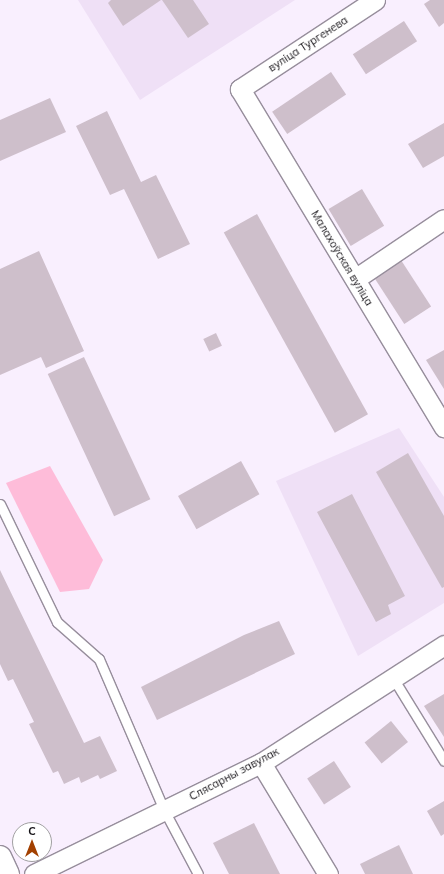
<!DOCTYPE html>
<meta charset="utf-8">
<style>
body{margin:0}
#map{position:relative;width:444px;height:874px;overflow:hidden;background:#f9effe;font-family:Mulish,sans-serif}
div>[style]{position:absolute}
.built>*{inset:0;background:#efe0f6}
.green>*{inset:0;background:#febcd9}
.building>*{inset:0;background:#cebfcb;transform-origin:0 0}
.roads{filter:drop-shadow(1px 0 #978e9c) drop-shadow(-1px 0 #978e9c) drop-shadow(0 1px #978e9c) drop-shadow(0 -1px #978e9c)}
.lane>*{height:9px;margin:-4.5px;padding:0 4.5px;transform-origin:4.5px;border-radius:4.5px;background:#fff}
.street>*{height:19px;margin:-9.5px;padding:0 9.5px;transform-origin:9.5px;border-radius:9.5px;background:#fff}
.secondary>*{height:22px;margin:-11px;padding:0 11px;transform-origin:11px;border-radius:11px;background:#fff}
span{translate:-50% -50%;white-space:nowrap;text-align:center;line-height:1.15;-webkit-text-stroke:4px #fff;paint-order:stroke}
.street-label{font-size:11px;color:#120f14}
.north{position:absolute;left:12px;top:822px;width:40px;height:40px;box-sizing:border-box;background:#fff;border:1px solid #a09fa1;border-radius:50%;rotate:0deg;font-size:11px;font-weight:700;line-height:16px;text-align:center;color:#120f14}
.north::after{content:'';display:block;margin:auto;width:14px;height:18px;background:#a24000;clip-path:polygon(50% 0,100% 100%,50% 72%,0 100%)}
</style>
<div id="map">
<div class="built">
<i style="clip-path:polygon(78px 0,295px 0,140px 100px)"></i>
<i style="clip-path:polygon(399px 428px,444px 497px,444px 603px,358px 656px,276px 481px)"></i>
</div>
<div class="green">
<i style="clip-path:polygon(50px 466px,103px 560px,89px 589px,60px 592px,6px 483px)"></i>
</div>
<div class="building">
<i style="clip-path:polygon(111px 0,161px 0,123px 26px,108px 3px)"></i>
<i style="clip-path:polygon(162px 0,193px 0,209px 24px,188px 38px)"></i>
<i style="clip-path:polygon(430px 0,444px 0,444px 23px,439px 27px,424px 4px)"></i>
<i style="left:404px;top:21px;width:24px;height:61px;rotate:57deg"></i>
<i style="left:331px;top:72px;width:27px;height:71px;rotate:56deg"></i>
<i style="clip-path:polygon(50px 98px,66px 132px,0 161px,0 120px)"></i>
<i style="clip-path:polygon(107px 111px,141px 182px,156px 175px,190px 244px,158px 259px,124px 189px,110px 195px,76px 126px)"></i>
<i style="clip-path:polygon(444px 123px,444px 156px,423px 168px,408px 144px)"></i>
<i style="left:362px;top:189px;width:43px;height:39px;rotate:59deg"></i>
<i style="left:257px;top:214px;width:229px;height:38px;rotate:61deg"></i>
<i style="clip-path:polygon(39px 251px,84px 351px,46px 368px,41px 357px,0 375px,0 269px)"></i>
<i style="left:399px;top:257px;width:59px;height:32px;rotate:57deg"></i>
<i style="left:216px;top:333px;width:14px;height:14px;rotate:65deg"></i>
<i style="clip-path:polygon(444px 350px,444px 389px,426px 360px)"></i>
<i style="left:84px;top:357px;width:157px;height:40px;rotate:65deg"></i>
<i style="clip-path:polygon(408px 453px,444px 516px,444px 587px,442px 588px,376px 472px)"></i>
<i style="left:241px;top:461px;width:38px;height:72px;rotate:61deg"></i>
<i style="clip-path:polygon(352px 494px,405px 596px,388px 605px,391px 614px,376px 622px,317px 512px)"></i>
<i style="clip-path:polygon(0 570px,84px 743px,100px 736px,117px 771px,100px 779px,98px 775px,81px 783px,79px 777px,64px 784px,58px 771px,53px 773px,29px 724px,34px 722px,13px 679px,8px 681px,0 664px)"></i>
<i style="clip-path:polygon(279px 621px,295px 654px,157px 720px,141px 687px,244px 635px)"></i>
<i style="clip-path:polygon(444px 694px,444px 737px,424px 706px)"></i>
<i style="left:391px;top:721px;width:27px;height:34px;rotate:51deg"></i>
<i style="left:334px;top:761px;width:31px;height:32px;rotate:57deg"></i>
<i style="clip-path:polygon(444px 801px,444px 834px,441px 836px,427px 811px)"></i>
<i style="clip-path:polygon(254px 823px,280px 874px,229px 874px,213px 843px)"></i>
<i style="clip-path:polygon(399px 845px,413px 874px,365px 874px,360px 864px)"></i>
</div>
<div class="roads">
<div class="lane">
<i style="left:0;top:504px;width:131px;rotate:64.2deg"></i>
<i style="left:57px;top:622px;width:56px;rotate:41.4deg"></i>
<i style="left:99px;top:659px;width:164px;rotate:66.7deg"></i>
<i style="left:164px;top:810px;width:72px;rotate:62deg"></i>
<i style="left:393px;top:678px;width:97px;rotate:58.4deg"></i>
</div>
<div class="street">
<i style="left:375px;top:0;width:162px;rotate:146.6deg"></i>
<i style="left:240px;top:89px;width:395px;rotate:58.9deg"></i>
<i style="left:355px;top:279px;width:107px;rotate:-34deg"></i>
<i style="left:261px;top:763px;width:130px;rotate:58.9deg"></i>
<i style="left:34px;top:874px;width:253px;rotate:-26.1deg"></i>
<i style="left:261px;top:763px;width:218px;rotate:-32.8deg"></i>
</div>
<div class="secondary">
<i style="left:0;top:857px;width:19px;rotate:65deg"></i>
</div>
</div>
<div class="street-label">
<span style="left:308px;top:44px;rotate:-33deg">вуліца Тургенева</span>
<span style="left:342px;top:258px;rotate:59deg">Малахоўская вуліца</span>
<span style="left:234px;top:774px;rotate:-28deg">Слясарны завулак</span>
</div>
<div class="north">С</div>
</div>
